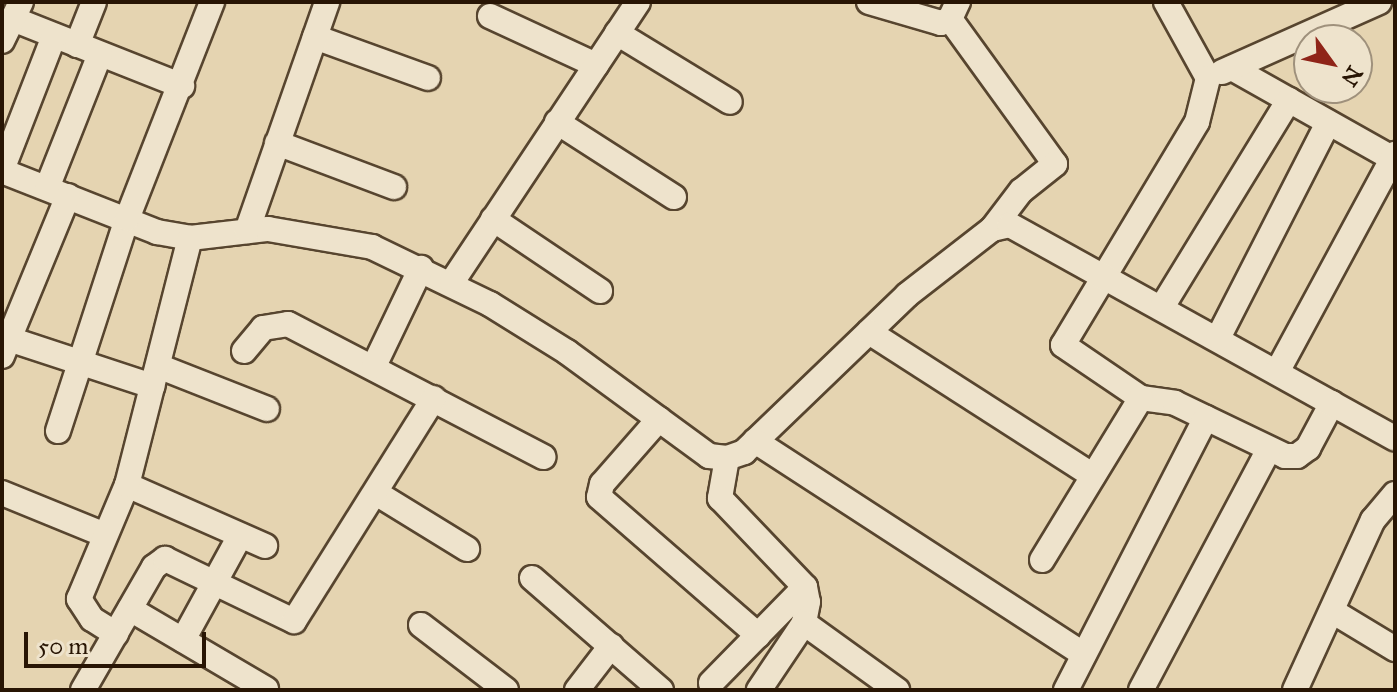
<!DOCTYPE html>
<style>
body{margin:0}
#map{position:relative;width:1397px;height:692px;overflow:hidden;background:#e5d4b1;font-family:"IM FELL Great Primer",serif}
div>[style]{position:absolute}
.roads{filter:drop-shadow(2px 0 #57452f) drop-shadow(-2px 0 #57452f) drop-shadow(0 2px #57452f) drop-shadow(0 -2px #57452f)}
.minor>*{height:24px;margin:-12px;padding:0 12px;transform-origin:12px;border-radius:12px;background:#eee3cc}
span{translate:-50% -50%;white-space:nowrap;text-align:center;line-height:1.15;-webkit-text-stroke:8px #eee3cc;paint-order:stroke}
.frame{position:absolute;inset:0;border:4px solid #281504;pointer-events:none}
.north{position:absolute;left:1293px;top:24px;width:80px;height:80px;box-sizing:border-box;background:#eee3cc;border:2px solid #9f917c;border-radius:50%;rotate:123deg;font-size:22px;font-weight:700;line-height:32px;text-align:center;color:#281504}
.north::after{content:'';display:block;margin:auto;width:28px;height:36px;background:#8f2418;clip-path:polygon(50% 0,100% 100%,50% 72%,0 100%)}
.scale{position:absolute;left:24px;top:632px;width:182px;height:36px;box-sizing:border-box;border:4px solid #281504;border-top:0;padding-left:10px;font-size:24px;line-height:28px;white-space:nowrap;color:#281504;-webkit-text-stroke:6px #eee3cc;paint-order:stroke}
</style>
<div id="map">
<div class="roads">
<div class="minor">
<i style="left:869px;top:2px;width:75px;rotate:16.3deg"></i>
<i style="left:941px;top:23px;width:10px;rotate:-24deg"></i>
<i style="left:950px;top:19px;width:19px;rotate:-65deg"></i>
<i style="left:1166px;top:2px;width:87px;rotate:61.1deg"></i>
<i style="left:1208px;top:78px;width:45px;rotate:104deg"></i>
<i style="left:1197px;top:122px;width:260px;rotate:121deg"></i>
<i style="left:1063px;top:345px;width:94px;rotate:34.2deg"></i>
<i style="left:1141px;top:398px;width:34px;rotate:8deg"></i>
<i style="left:1175px;top:403px;width:122px;rotate:25.7deg"></i>
<i style="left:1285px;top:456px;width:12px"></i>
<i style="left:1297px;top:456px;width:14px;rotate:-36deg"></i>
<i style="left:1308px;top:448px;width:51px;rotate:-61.9deg"></i>
<i style="left:490px;top:16px;width:117px;rotate:24.8deg"></i>
<i style="left:13px;top:19px;width:182px;rotate:21.6deg"></i>
<i style="left:950px;top:19px;width:179px;rotate:54.1deg"></i>
<i style="left:1055px;top:164px;width:43px;rotate:141.5deg"></i>
<i style="left:1021px;top:191px;width:48px;rotate:127.3deg"></i>
<i style="left:617px;top:33px;width:132px;rotate:31.4deg"></i>
<i style="left:315px;top:37px;width:120px;rotate:19.9deg"></i>
<i style="left:2px;top:41px;width:43px;rotate:-64deg"></i>
<i style="left:77px;top:45px;width:46px;rotate:-68.4deg"></i>
<i style="left:1232px;top:68px;width:187px;rotate:29.4deg"></i>
<i style="left:1222px;top:72px;width:172px;rotate:-24deg"></i>
<i style="left:557px;top:122px;width:139px;rotate:32.7deg"></i>
<i style="left:277px;top:143px;width:125px;rotate:20.6deg"></i>
<i style="left:2px;top:170px;width:144px;rotate:-68.8deg"></i>
<i style="left:2px;top:171px;width:167px;rotate:21.5deg"></i>
<i style="left:157px;top:232px;width:34px;rotate:10deg"></i>
<i style="left:190px;top:238px;width:79px;rotate:-6.6deg"></i>
<i style="left:268px;top:229px;width:106px;rotate:9.8deg"></i>
<i style="left:372px;top:247px;width:131px;rotate:25.8deg"></i>
<i style="left:490px;top:304px;width:91px;rotate:31.9deg"></i>
<i style="left:567px;top:352px;width:176px;rotate:36.2deg"></i>
<i style="left:709px;top:456px;width:18px;rotate:6deg"></i>
<i style="left:727px;top:458px;width:18px;rotate:-19deg"></i>
<i style="left:744px;top:452px;width:226px;rotate:-43.9deg"></i>
<i style="left:907px;top:295px;width:108px;rotate:-37.8deg"></i>
<i style="left:992px;top:229px;width:18px;rotate:-13deg"></i>
<i style="left:1010px;top:225px;width:440px;rotate:29deg"></i>
<i style="left:47px;top:188px;width:144px;rotate:-68.4deg"></i>
<i style="left:493px;top:219px;width:129px;rotate:33.9deg"></i>
<i style="left:247px;top:231px;width:243px;rotate:-70.7deg"></i>
<i style="left:452px;top:282px;width:336px;rotate:-56.4deg"></i>
<i style="left:1162px;top:307px;width:243px;rotate:-58.5deg"></i>
<i style="left:869px;top:332px;width:266px;rotate:32.7deg"></i>
<i style="left:1218px;top:338px;width:242px;rotate:-62.9deg"></i>
<i style="left:9px;top:339px;width:151px;rotate:18.2deg"></i>
<i style="left:244px;top:351px;width:30px;rotate:-50deg"></i>
<i style="left:263px;top:328px;width:25px;rotate:-9deg"></i>
<i style="left:288px;top:324px;width:288px;rotate:27.5deg"></i>
<i style="left:2px;top:356px;width:173px;rotate:-67.6deg"></i>
<i style="left:158px;top:366px;width:117px;rotate:21.5deg"></i>
<i style="left:374px;top:366px;width:109px;rotate:-64.4deg"></i>
<i style="left:1277px;top:372px;width:248px;rotate:-61.6deg"></i>
<i style="left:659px;top:419px;width:86px;rotate:131.2deg"></i>
<i style="left:602px;top:484px;width:13px;rotate:103deg"></i>
<i style="left:599px;top:497px;width:211px;rotate:41deg"></i>
<i style="left:58px;top:431px;width:223px;rotate:-72deg"></i>
<i style="left:127px;top:219px;width:233px;rotate:-68.6deg"></i>
<i style="left:755px;top:441px;width:392px;rotate:33deg"></i>
<i style="left:727px;top:458px;width:41px;rotate:99.9deg"></i>
<i style="left:720px;top:498px;width:123px;rotate:46.3deg"></i>
<i style="left:805px;top:587px;width:15px;rotate:79deg"></i>
<i style="left:808px;top:602px;width:21px;rotate:101deg"></i>
<i style="left:804px;top:623px;width:81px;rotate:123.9deg"></i>
<i style="left:127px;top:485px;width:151px;rotate:23.8deg"></i>
<i style="left:2px;top:493px;width:111px;rotate:22.2deg"></i>
<i style="left:376px;top:493px;width:107px;rotate:31.6deg"></i>
<i style="left:1042px;top:560px;width:190px;rotate:-58.6deg"></i>
<i style="left:532px;top:578px;width:171px;rotate:41deg"></i>
<i style="left:130px;top:609px;width:158px;rotate:30.5deg"></i>
<i style="left:1332px;top:611px;width:74px;rotate:31.1deg"></i>
<i style="left:804px;top:623px;width:115px;rotate:35.8deg"></i>
<i style="left:421px;top:625px;width:107px;rotate:37.4deg"></i>
<i style="left:116px;top:634px;width:28px;rotate:-148deg"></i>
<i style="left:92px;top:619px;width:24px;rotate:-123deg"></i>
<i style="left:79px;top:599px;width:124px;rotate:-67.2deg"></i>
<i style="left:127px;top:485px;width:255px;rotate:-75.7deg"></i>
<i style="left:183px;top:640px;width:119px;rotate:-61.3deg"></i>
<i style="left:711px;top:683px;width:134px;rotate:-45.6deg"></i>
<i style="left:83px;top:690px;width:142px;rotate:-60deg"></i>
<i style="left:154px;top:567px;width:14px;rotate:-36deg"></i>
<i style="left:165px;top:559px;width:143px;rotate:25.7deg"></i>
<i style="left:294px;top:621px;width:263px;rotate:-57.9deg"></i>
<i style="left:577px;top:690px;width:56px;rotate:-52.3deg"></i>
<i style="left:1066px;top:690px;width:306px;rotate:-62.8deg"></i>
<i style="left:1141px;top:690px;width:271px;rotate:-62deg"></i>
<i style="left:1295px;top:690px;width:187px;rotate:-65.4deg"></i>
<i style="left:1373px;top:520px;width:34px;rotate:-50deg"></i>
</div>
</div>
<div class="frame"></div>
<div class="north">N</div>
<div class="scale">50 m</div>
</div>
